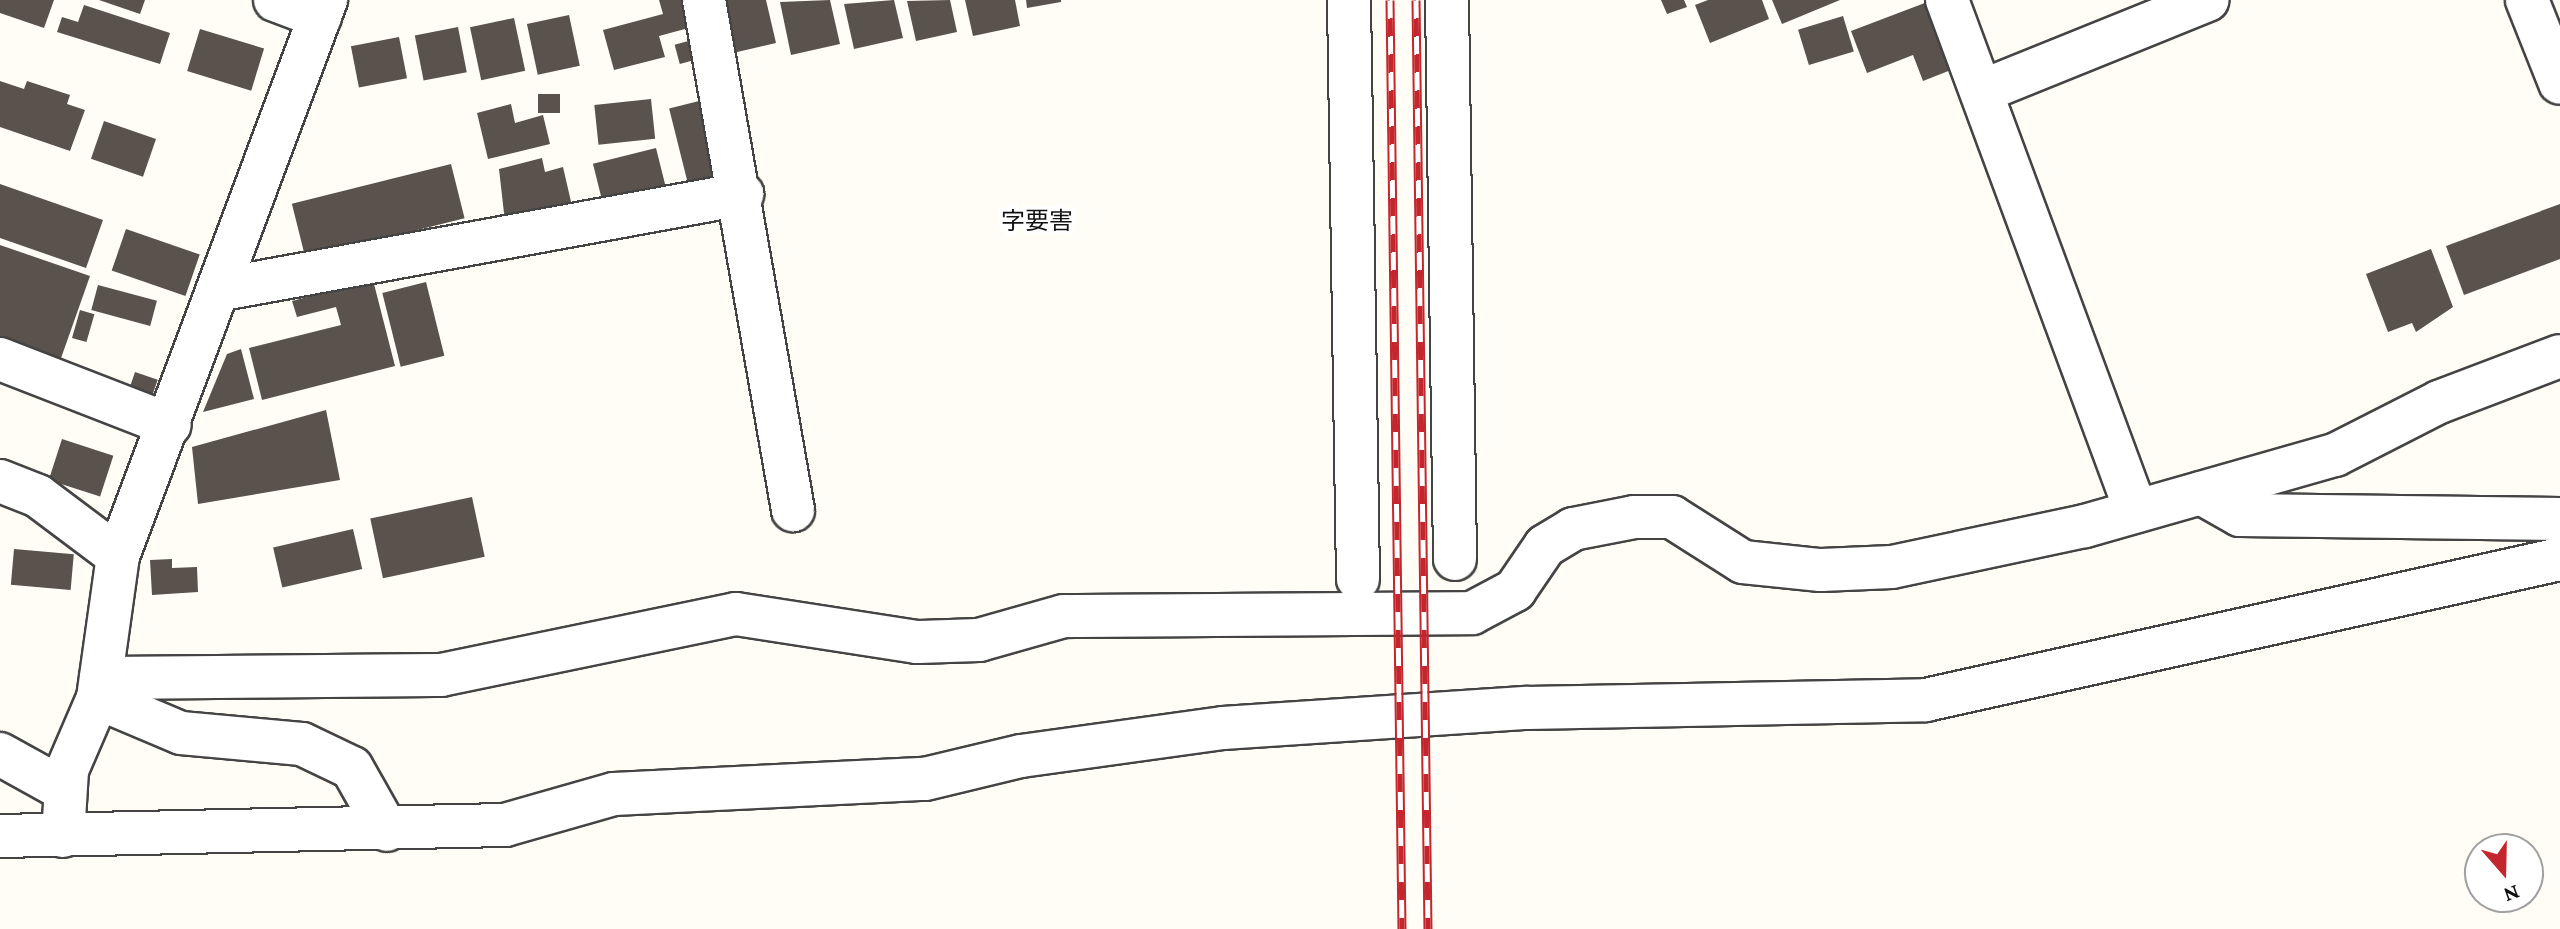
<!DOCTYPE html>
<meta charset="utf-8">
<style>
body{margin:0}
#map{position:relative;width:2560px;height:929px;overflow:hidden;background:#fffdf5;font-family:"Crimson Pro","Noto Sans JP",serif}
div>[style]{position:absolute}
.building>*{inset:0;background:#5a524d;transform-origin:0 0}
.roads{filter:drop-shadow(2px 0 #444) drop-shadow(-2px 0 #444) drop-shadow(0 2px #444) drop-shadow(0 -2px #444)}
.minor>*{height:42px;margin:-21px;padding:0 21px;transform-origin:21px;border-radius:21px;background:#fff}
.rail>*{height:9px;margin-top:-4.5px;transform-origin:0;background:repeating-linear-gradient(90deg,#fff 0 18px,#c4262e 0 36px);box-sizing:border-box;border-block:2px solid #c4262e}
span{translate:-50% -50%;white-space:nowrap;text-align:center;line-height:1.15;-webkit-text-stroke:8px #fff;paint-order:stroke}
.quarter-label{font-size:24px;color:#111}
.north{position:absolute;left:2464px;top:833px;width:80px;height:80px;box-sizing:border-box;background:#fff;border:2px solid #a0a0a0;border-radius:50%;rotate:160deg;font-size:22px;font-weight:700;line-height:32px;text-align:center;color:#111}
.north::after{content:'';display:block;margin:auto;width:28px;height:36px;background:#c4262e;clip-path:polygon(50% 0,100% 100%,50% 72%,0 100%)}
</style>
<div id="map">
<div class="building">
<i style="clip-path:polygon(0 0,54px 0,44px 28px,0 13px)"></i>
<i style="clip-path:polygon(99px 0,145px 0,140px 14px)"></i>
<i style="clip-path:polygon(659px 0,690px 0,696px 26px,659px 36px,665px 57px,614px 70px,603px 30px,663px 14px)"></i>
<i style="clip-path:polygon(722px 0,766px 0,776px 43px,733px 53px)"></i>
<i style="clip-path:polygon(830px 0,840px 44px,791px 55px,780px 2px)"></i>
<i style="clip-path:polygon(894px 0,903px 38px,854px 49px,844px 4px)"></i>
<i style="clip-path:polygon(950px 0,957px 32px,916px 41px,907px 1px)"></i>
<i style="clip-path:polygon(965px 0,1015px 0,1020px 26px,973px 36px)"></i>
<i style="clip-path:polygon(1026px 0,1061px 0,1061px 2px,1027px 8px)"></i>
<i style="clip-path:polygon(1661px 0,1684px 0,1687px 7px,1667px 14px)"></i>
<i style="clip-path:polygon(1708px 0,1762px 0,1769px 19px,1710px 43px,1695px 5px)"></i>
<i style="clip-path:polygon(1772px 0,1840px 0,1782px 24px)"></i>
<i style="clip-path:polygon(1930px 1px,1956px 68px,1923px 81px,1913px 55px,1867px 73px,1851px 31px)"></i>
<i style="clip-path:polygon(84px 5px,170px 33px,160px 64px,57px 32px,62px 17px,78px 22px)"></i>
<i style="left:569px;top:15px;width:52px;height:43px;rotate:78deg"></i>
<i style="left:1843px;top:16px;width:37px;height:47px;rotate:73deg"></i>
<i style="left:514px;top:18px;width:54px;height:45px;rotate:78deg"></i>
<i style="left:458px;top:27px;width:46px;height:44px;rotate:79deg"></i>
<i style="left:200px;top:29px;width:67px;height:44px;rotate:17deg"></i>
<i style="left:399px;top:37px;width:42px;height:49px;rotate:79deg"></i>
<i style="left:692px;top:40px;width:20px;height:18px;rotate:75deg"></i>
<i style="clip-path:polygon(0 81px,24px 89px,27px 81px,70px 95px,67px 104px,85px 110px,70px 151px,0 127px)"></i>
<i style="left:538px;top:94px;width:22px;height:19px"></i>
<i style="left:651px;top:99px;width:40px;height:57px;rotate:84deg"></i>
<i style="left:707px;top:99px;width:80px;height:39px;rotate:76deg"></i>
<i style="clip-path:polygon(511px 104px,515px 123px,543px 115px,550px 144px,488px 159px,477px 113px)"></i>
<i style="left:104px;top:121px;width:55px;height:40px;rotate:19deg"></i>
<i style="left:656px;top:148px;width:38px;height:65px;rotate:76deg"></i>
<i style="clip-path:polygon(542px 158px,545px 172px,563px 167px,572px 206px,505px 222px,499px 169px)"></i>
<i style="left:451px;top:164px;width:56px;height:164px;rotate:76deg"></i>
<i style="clip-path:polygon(0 184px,103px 220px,86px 268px,0 238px)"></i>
<i style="clip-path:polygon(2560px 204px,2560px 259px,2464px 295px,2446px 246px)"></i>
<i style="left:126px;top:229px;width:78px;height:44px;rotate:19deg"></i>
<i style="clip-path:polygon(0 245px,90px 276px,60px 361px,0 340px)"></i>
<i style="clip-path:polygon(2431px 249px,2453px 307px,2416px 332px,2412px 323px,2388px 332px,2366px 274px)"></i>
<i style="clip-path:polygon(373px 280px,395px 366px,262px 400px,249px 348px,341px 325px,336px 307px,297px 317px,292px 301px)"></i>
<i style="left:426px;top:282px;width:76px;height:45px;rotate:76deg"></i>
<i style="left:98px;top:285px;width:61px;height:26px;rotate:15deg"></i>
<i style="left:80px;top:310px;width:15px;height:29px;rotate:16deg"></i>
<i style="clip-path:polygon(241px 349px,254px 399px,203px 412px,227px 354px)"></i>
<i style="left:135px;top:372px;width:24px;height:16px;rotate:19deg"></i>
<i style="clip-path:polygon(326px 410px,340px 480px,198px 504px,192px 447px)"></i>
<i style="left:62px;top:439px;width:54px;height:43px;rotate:18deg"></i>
<i style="left:472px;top:497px;width:61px;height:104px;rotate:78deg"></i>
<i style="left:353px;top:529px;width:41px;height:82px;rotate:77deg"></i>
<i style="left:14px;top:549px;width:60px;height:36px;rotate:5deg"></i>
<i style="clip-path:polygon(172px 559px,172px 568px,197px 567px,198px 592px,152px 595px,150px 560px)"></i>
</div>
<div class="roads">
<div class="minor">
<i style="left:275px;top:0;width:48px;rotate:20.7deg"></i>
<i style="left:704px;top:0;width:518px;rotate:80.1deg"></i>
<i style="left:1349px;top:0;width:579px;rotate:89.11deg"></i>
<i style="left:1447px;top:0;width:559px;rotate:89.18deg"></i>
<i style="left:1947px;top:0;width:545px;rotate:69.7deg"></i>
<i style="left:2527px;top:0;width:89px;rotate:68.3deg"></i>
<i style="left:1985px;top:90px;width:240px;rotate:-22deg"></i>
<i style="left:223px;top:289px;width:528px;rotate:-10.37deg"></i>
<i style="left:0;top:359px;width:182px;rotate:21.2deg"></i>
<i style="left:0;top:481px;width:41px;rotate:21.5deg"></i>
<i style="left:38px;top:496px;width:100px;rotate:36.9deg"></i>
<i style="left:2201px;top:493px;width:45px;rotate:29.4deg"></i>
<i style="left:2240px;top:515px;width:320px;rotate:0.7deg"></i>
<i style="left:101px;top:678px;width:340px;rotate:-0.5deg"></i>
<i style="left:441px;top:675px;width:301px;rotate:-11.7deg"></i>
<i style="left:736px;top:614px;width:183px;rotate:8.8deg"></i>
<i style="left:917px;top:642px;width:62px;rotate:-1.8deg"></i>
<i style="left:979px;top:640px;width:88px;rotate:-15.8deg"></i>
<i style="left:1064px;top:616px;width:408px;rotate:-0.4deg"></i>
<i style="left:1472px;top:613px;width:49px;rotate:-28.1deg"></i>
<i style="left:1515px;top:590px;width:53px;rotate:-55.7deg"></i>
<i style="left:1545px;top:546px;width:33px;rotate:-31deg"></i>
<i style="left:1573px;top:529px;width:62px;rotate:-11.1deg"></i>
<i style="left:1634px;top:517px;width:38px"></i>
<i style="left:1672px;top:517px;width:84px;rotate:32.4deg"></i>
<i style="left:1743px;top:562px;width:78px;rotate:5.9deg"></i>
<i style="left:1821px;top:570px;width:71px;rotate:-2.4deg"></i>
<i style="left:1892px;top:567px;width:197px;rotate:-12deg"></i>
<i style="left:2085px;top:526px;width:260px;rotate:-15.9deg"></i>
<i style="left:2335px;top:455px;width:117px;rotate:-27deg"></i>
<i style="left:2439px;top:402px;width:129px;rotate:-20.8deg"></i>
<i style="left:98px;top:698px;width:90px;rotate:22.9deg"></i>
<i style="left:181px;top:733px;width:121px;rotate:5.2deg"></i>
<i style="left:302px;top:744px;width:55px;rotate:25.6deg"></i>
<i style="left:352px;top:768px;width:71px;rotate:60.6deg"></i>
<i style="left:0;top:754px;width:74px;rotate:29deg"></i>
<i style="left:0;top:836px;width:505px;rotate:-1.25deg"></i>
<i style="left:505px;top:825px;width:113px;rotate:-15.9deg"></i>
<i style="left:614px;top:794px;width:311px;rotate:-2.8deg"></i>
<i style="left:925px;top:779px;width:99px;rotate:-13.5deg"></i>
<i style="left:1021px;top:756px;width:204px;rotate:-7.9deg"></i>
<i style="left:1223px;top:728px;width:305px;rotate:-3.8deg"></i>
<i style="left:1527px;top:708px;width:399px;rotate:-1.1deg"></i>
<i style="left:1926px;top:700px;width:649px;rotate:-12.54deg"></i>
<i style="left:63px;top:836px;width:66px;rotate:-86.5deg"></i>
<i style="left:67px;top:770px;width:78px;rotate:-66.7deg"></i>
<i style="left:98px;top:698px;width:143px;rotate:-82deg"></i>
<i style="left:118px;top:556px;width:594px;rotate:-69.49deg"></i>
</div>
</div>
<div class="rail">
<i style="left:1390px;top:0;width:929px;rotate:89.26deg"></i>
<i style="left:1416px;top:0;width:929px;rotate:89.26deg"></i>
</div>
<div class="quarter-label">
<span style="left:1037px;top:221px">字要害</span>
</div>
<div class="north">N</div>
</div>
